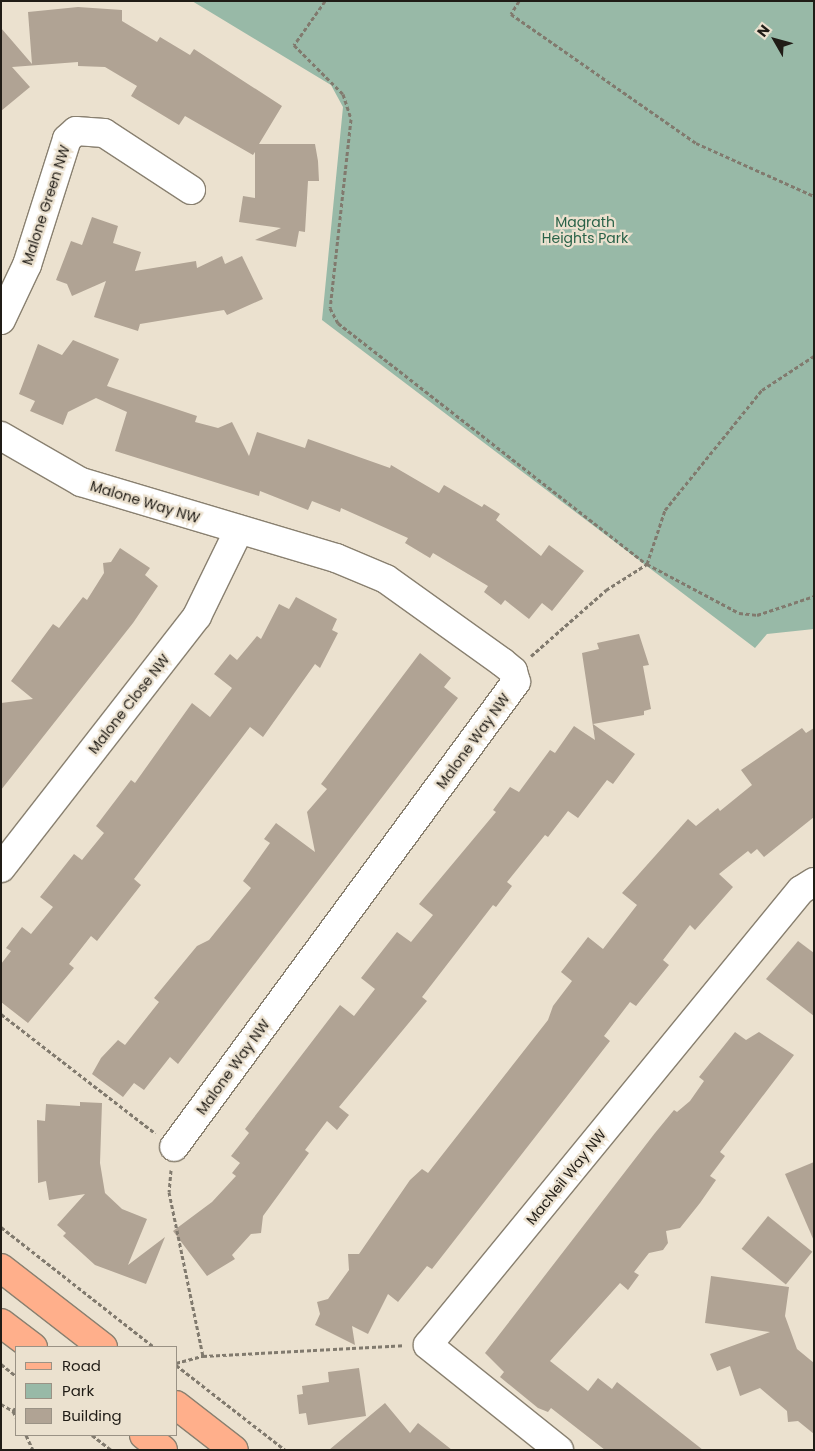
<!DOCTYPE html>
<style>
body{margin:0}
#map{position:relative;width:815px;height:1451px;overflow:hidden;background:#ebe1cf;font-family:Poppins,sans-serif}
div>[style]{position:absolute}
.green>*{inset:0;background:#98b9a7}
.building>*{inset:0;background:#b0a394;transform-origin:0 0}
.path>*{height:3px;margin-top:-1.5px;transform-origin:0;background:repeating-linear-gradient(90deg,#817a6e 0 4px,transparent 0 6.5px)}
.roads{filter:drop-shadow(1px 0 #898070) drop-shadow(-1px 0 #898070) drop-shadow(0 1px #898070) drop-shadow(0 -1px #898070)}
.minor>*{height:28px;margin:-14px;padding:0 14px;transform-origin:14px;border-radius:14px;background:#fff}
.major>*{height:28px;margin:-14px;padding:0 14px;transform-origin:14px;border-radius:14px;background:#ffaf8b}
span{translate:-50% -50%;white-space:nowrap;text-align:center;line-height:1.15;-webkit-text-stroke:4.5px #ebe1cf;paint-order:stroke}
.street-label{font-size:14px;color:#201c16}
.park-label{font-size:14px;color:#296248}
.frame{position:absolute;inset:0;border:2px solid #201c16;pointer-events:none}
.legend{position:absolute;left:15px;top:1346px;width:162px;height:90px;box-sizing:border-box;background:#ebe1cf;border:1px solid #9a9285;margin:0;padding:6px 9px;list-style:none;font-size:15px;color:#201c16}
.legend li{display:flex;align-items:center;gap:10px;height:25px}
.legend b{width:25px;border:1px solid #9a9285}
.north{position:absolute;left:750px;top:15px;width:50px;height:50px;-webkit-text-stroke:4px #ebe1cf;paint-order:stroke;rotate:308deg;font-size:14px;font-weight:700;line-height:20px;text-align:center;color:#201c16}
.north::after{content:'';display:block;margin:auto;width:18px;height:22px;background:#201c16;clip-path:polygon(50% 0,100% 100%,50% 72%,0 100%)}
</style>
<div id="map">
<div class="green">
<i style="clip-path:polygon(192px 1px,814px 1px,814px 629px,767px 634px,755px 648px,322px 320px,343px 107px,331px 85px)"></i>
</div>
<div class="building">
<i style="clip-path:polygon(78px 7px,122px 10px,122px 21px,157px 42px,160px 37px,190px 55px,194px 49px,282px 106px,259px 144px,315px 144px,318px 161px,319px 181px,308px 181px,305px 232px,299px 231px,296px 247px,255px 240px,281px 228px,239px 222px,243px 196px,255px 198px,255px 152px,253px 155px,185px 116px,179px 125px,169px 119px,131px 96px,137px 86px,105px 67px,78px 66px,78px 62px,12px 67px,30px 87px,1px 111px,1px 28px,32px 64px,28px 12px)"></i>
<i style="clip-path:polygon(92px 217px,118px 226px,113px 243px,141px 252px,135px 271px,196px 261px,197px 268px,222px 256px,225px 264px,242px 256px,263px 299px,227px 315px,224px 310px,140px 324px,138px 331px,94px 317px,106px 281px,72px 296px,67px 284px,56px 280px,71px 241px,82px 245px)"></i>
<i style="clip-path:polygon(73px 340px,119px 359px,107px 386px,197px 416px,195px 422px,218px 428px,232px 422px,249px 456px,257px 432px,305px 448px,308px 439px,390px 468px,391px 465px,439px 493px,444px 485px,482px 507px,484px 504px,500px 514px,496px 520px,541px 556px,549px 545px,584px 571px,552px 611px,542px 603px,529px 619px,505px 600px,501px 605px,484px 592px,488px 586px,433px 553px,430px 558px,405px 543px,408px 538px,341px 508px,340px 512px,312px 501px,308px 510px,260px 491px,259px 496px,115px 451px,127px 412px,96px 398px,68px 412px,63px 425px,30px 411px,35px 401px,19px 394px,38px 344px,62px 355px)"></i>
<i style="clip-path:polygon(120px 548px,150px 568px,145px 575px,158px 586px,133px 623px,1px 790px,1px 703px,33px 699px,11px 681px,53px 624px,59px 628px,83px 597px,87px 600px,104px 573px,103px 563px,111px 562px)"></i>
<i style="clip-path:polygon(296px 597px,337px 619px,332px 630px,338px 633px,320px 668px,315px 664px,263px 737px,250px 727px,134px 879px,141px 885px,97px 941px,91px 936px,69px 964px,74px 968px,28px 1023px,1px 1002px,1px 964px,11px 951px,6px 948px,22px 927px,31px 934px,53px 907px,40px 897px,74px 854px,82px 860px,104px 833px,96px 826px,131px 780px,135px 783px,192px 703px,210px 717px,232px 688px,214px 674px,230px 654px,237px 660px,257px 636px,261px 639px,279px 604px,289px 609px)"></i>
<i style="clip-path:polygon(639px 634px,649px 665px,643px 666px,651px 709px,644px 711px,644px 715px,593px 724px,635px 754px,613px 784px,607px 780px,578px 818px,568px 811px,548px 837px,545px 835px,507px 882px,512px 886px,496px 907px,493px 905px,422px 997px,427px 1001px,339px 1107px,349px 1115px,337px 1130px,327px 1121px,305px 1150px,309px 1153px,263px 1216px,261px 1233px,251px 1234px,232px 1255px,235px 1259px,207px 1276px,173px 1231px,212px 1202px,236px 1176px,232px 1173px,240px 1163px,231px 1156px,249px 1133px,245px 1129px,340px 1005px,354px 1016px,375px 989px,361px 978px,397px 932px,411px 942px,433px 915px,419px 904px,496px 812px,493px 810px,510px 787px,519px 792px,550px 750px,555px 753px,574px 726px,595px 740px,582px 653px,599px 649px,597px 643px)"></i>
<i style="clip-path:polygon(420px 653px,451px 678px,444px 687px,458px 698px,178px 1064px,170px 1057px,144px 1090px,134px 1083px,123px 1097px,92px 1074px,101px 1058px,118px 1040px,125px 1045px,159px 1002px,154px 998px,197px 946px,209px 940px,251px 888px,243px 881px,270px 843px,264px 839px,276px 823px,315px 852px,307px 812px,327px 789px,321px 784px)"></i>
<i style="clip-path:polygon(802px 728px,806px 733px,814px 728px,814px 817px,764px 857px,757px 849px,751px 854px,748px 851px,719px 874px,733px 887px,695px 930px,690px 925px,663px 960px,669px 965px,636px 1006px,630px 1002px,604px 1036px,610px 1041px,432px 1269px,427px 1266px,398px 1302px,388px 1294px,368px 1334px,352px 1326px,355px 1345px,315px 1325px,320px 1314px,317px 1302px,328px 1299px,349px 1270px,348px 1254px,359px 1254px,410px 1180px,422px 1169px,428px 1173px,548px 1020px,553px 1006px,572px 981px,561px 972px,588px 937px,603px 949px,637px 905px,622px 893px,688px 819px,696px 826px,718px 808px,720px 811px,752px 785px,741px 770px)"></i>
<i style="clip-path:polygon(798px 941px,814px 953px,814px 1016px,766px 979px)"></i>
<i style="clip-path:polygon(735px 1032px,746px 1040px,759px 1032px,794px 1055px,720px 1152px,725px 1156px,710px 1176px,716px 1180px,700px 1203px,680px 1228px,666px 1231px,668px 1243px,663px 1250px,649px 1253px,634px 1272px,639px 1275px,628px 1290px,620px 1283px,550px 1361px,588px 1391px,598px 1378px,612px 1389px,617px 1382px,703px 1450px,605px 1450px,551px 1408px,548px 1412px,538px 1408px,500px 1377px,504px 1372px,485px 1353px,655px 1133px,674px 1110px,677px 1112px,690px 1101px,704px 1081px,699px 1077px)"></i>
<i style="clip-path:polygon(80px 1102px,102px 1103px,100px 1163px,105px 1193px,122px 1209px,147px 1219px,128px 1265px,165px 1237px,146px 1284px,95px 1265px,63px 1236px,66px 1233px,57px 1225px,85px 1194px,49px 1200px,46px 1181px,38px 1183px,37px 1120px,45px 1121px,46px 1104px,80px 1106px)"></i>
<i style="clip-path:polygon(814px 1162px,814px 1241px,785px 1174px)"></i>
<i style="left:768px;top:1216px;width:57px;height:42px;rotate:39deg"></i>
<i style="clip-path:polygon(711px 1276px,789px 1287px,785px 1316px,797px 1349px,814px 1363px,814px 1434px,798px 1421px,788px 1422px,787px 1411px,760px 1388px,740px 1396px,730px 1366px,717px 1371px,710px 1354px,770px 1332px,705px 1323px)"></i>
<i style="clip-path:polygon(359px 1368px,366px 1416px,308px 1425px,306px 1413px,299px 1414px,297px 1395px,303px 1394px,302px 1386px,329px 1382px,328px 1372px)"></i>
<i style="clip-path:polygon(385px 1403px,410px 1433px,418px 1423px,452px 1450px,329px 1450px)"></i>
</div>
<div class="path">
<i style="left:325px;top:1px;width:54px;rotate:125.2deg"></i>
<i style="left:294px;top:45px;width:69px;rotate:45deg"></i>
<i style="left:343px;top:94px;width:26px;rotate:72deg"></i>
<i style="left:351px;top:119px;width:190px;rotate:96.3deg"></i>
<i style="left:330px;top:308px;width:17px;rotate:62deg"></i>
<i style="left:338px;top:323px;width:392px;rotate:38deg"></i>
<i style="left:647px;top:564px;width:104px;rotate:28deg"></i>
<i style="left:739px;top:613px;width:18px;rotate:6deg"></i>
<i style="left:757px;top:615px;width:60px;rotate:-18.4deg"></i>
<i style="left:519px;top:1px;width:15px;rotate:122deg"></i>
<i style="left:511px;top:14px;width:226px;rotate:34.9deg"></i>
<i style="left:696px;top:143px;width:129px;rotate:24.2deg"></i>
<i style="left:531px;top:656px;width:100px;rotate:-41.3deg"></i>
<i style="left:606px;top:590px;width:49px;rotate:-32.4deg"></i>
<i style="left:647px;top:564px;width:57px;rotate:-71.6deg"></i>
<i style="left:665px;top:510px;width:154px;rotate:-51.1deg"></i>
<i style="left:762px;top:390px;width:62px;rotate:-33.2deg"></i>
<i style="left:1px;top:1014px;width:195px;rotate:37.7deg"></i>
<i style="left:171px;top:1170px;width:22px;rotate:95deg"></i>
<i style="left:169px;top:1192px;width:167px;rotate:78.3deg"></i>
<i style="left:203px;top:1356px;width:201px;rotate:-3.1deg"></i>
<i style="left:1px;top:1227px;width:194px;rotate:38.1deg"></i>
<i style="left:176px;top:1363px;width:28px;rotate:-15deg"></i>
<i style="left:1px;top:1364px;width:19px;rotate:39deg"></i>
<i style="left:176px;top:1365px;width:138px;rotate:37.9deg"></i>
<i style="left:1px;top:1404px;width:14px;rotate:30deg"></i>
<i style="left:13px;top:1411px;width:5px;rotate:-53deg"></i>
<i style="left:13px;top:1411px;width:7px;rotate:63deg"></i>
<i style="left:26px;top:1435px;width:17px;rotate:65deg"></i>
<i style="left:92px;top:1435px;width:24px;rotate:38deg"></i>
</div>
<div class="roads">
<div class="minor">
<i style="left:1px;top:320px;width:61px;rotate:-64.7deg"></i>
<i style="left:27px;top:265px;width:132px;rotate:-72.4deg"></i>
<i style="left:67px;top:139px;width:12px;rotate:-42deg"></i>
<i style="left:76px;top:131px;width:28px;rotate:4deg"></i>
<i style="left:104px;top:133px;width:104px;rotate:33.2deg"></i>
<i style="left:1px;top:436px;width:92px;rotate:29.9deg"></i>
<i style="left:81px;top:482px;width:266px;rotate:16.6deg"></i>
<i style="left:336px;top:558px;width:54px;rotate:22.8deg"></i>
<i style="left:386px;top:579px;width:143px;rotate:35.6deg"></i>
<i style="left:502px;top:662px;width:14px;rotate:39deg"></i>
<i style="left:513px;top:671px;width:11px;rotate:75deg"></i>
<i style="left:516px;top:682px;width:577px;rotate:126.33deg"></i>
<i style="left:1px;top:868px;width:319px;rotate:-52.1deg"></i>
<i style="left:197px;top:616px;width:96px;rotate:-64deg"></i>
<i style="left:559px;top:1450px;width:168px;rotate:-141.3deg"></i>
<i style="left:428px;top:1345px;width:588px;rotate:-50.66deg"></i>
<i style="left:801px;top:890px;width:15px;rotate:-32deg"></i>
</div>
<div class="major">
<i style="left:1px;top:1268px;width:129px;rotate:37.8deg"></i>
<i style="left:1px;top:1323px;width:40px;rotate:37deg"></i>
<i style="left:176px;top:1405px;width:73px;rotate:37.8deg"></i>
<i style="left:144px;top:1435px;width:24px;rotate:38deg"></i>
</div>
</div>
<div class="street-label">
<span style="left:46px;top:205px;rotate:-72deg">Malone Green NW</span>
<span style="left:145px;top:502px;rotate:17deg">Malone Way NW</span>
<span style="left:129px;top:704px;rotate:-52deg">Malone Close NW</span>
<span style="left:473px;top:741px;rotate:-54deg">Malone Way NW</span>
<span style="left:233px;top:1067px;rotate:-54deg">Malone Way NW</span>
<span style="left:566px;top:1177px;rotate:-51deg">MacNeil Way NW</span>
</div>
<div class="park-label">
<span style="left:585px;top:230px">Magrath<br>Heights Park</span>
</div>
<div class="frame"></div>
<ul class="legend">
<li><b style="height:6px;background:#ffaf8b"></b>Road</li>
<li><b style="height:14px;background:#98b9a7"></b>Park</li>
<li><b style="height:14px;background:#b0a394"></b>Building</li>
</ul>
<div class="north">N</div>
</div>
